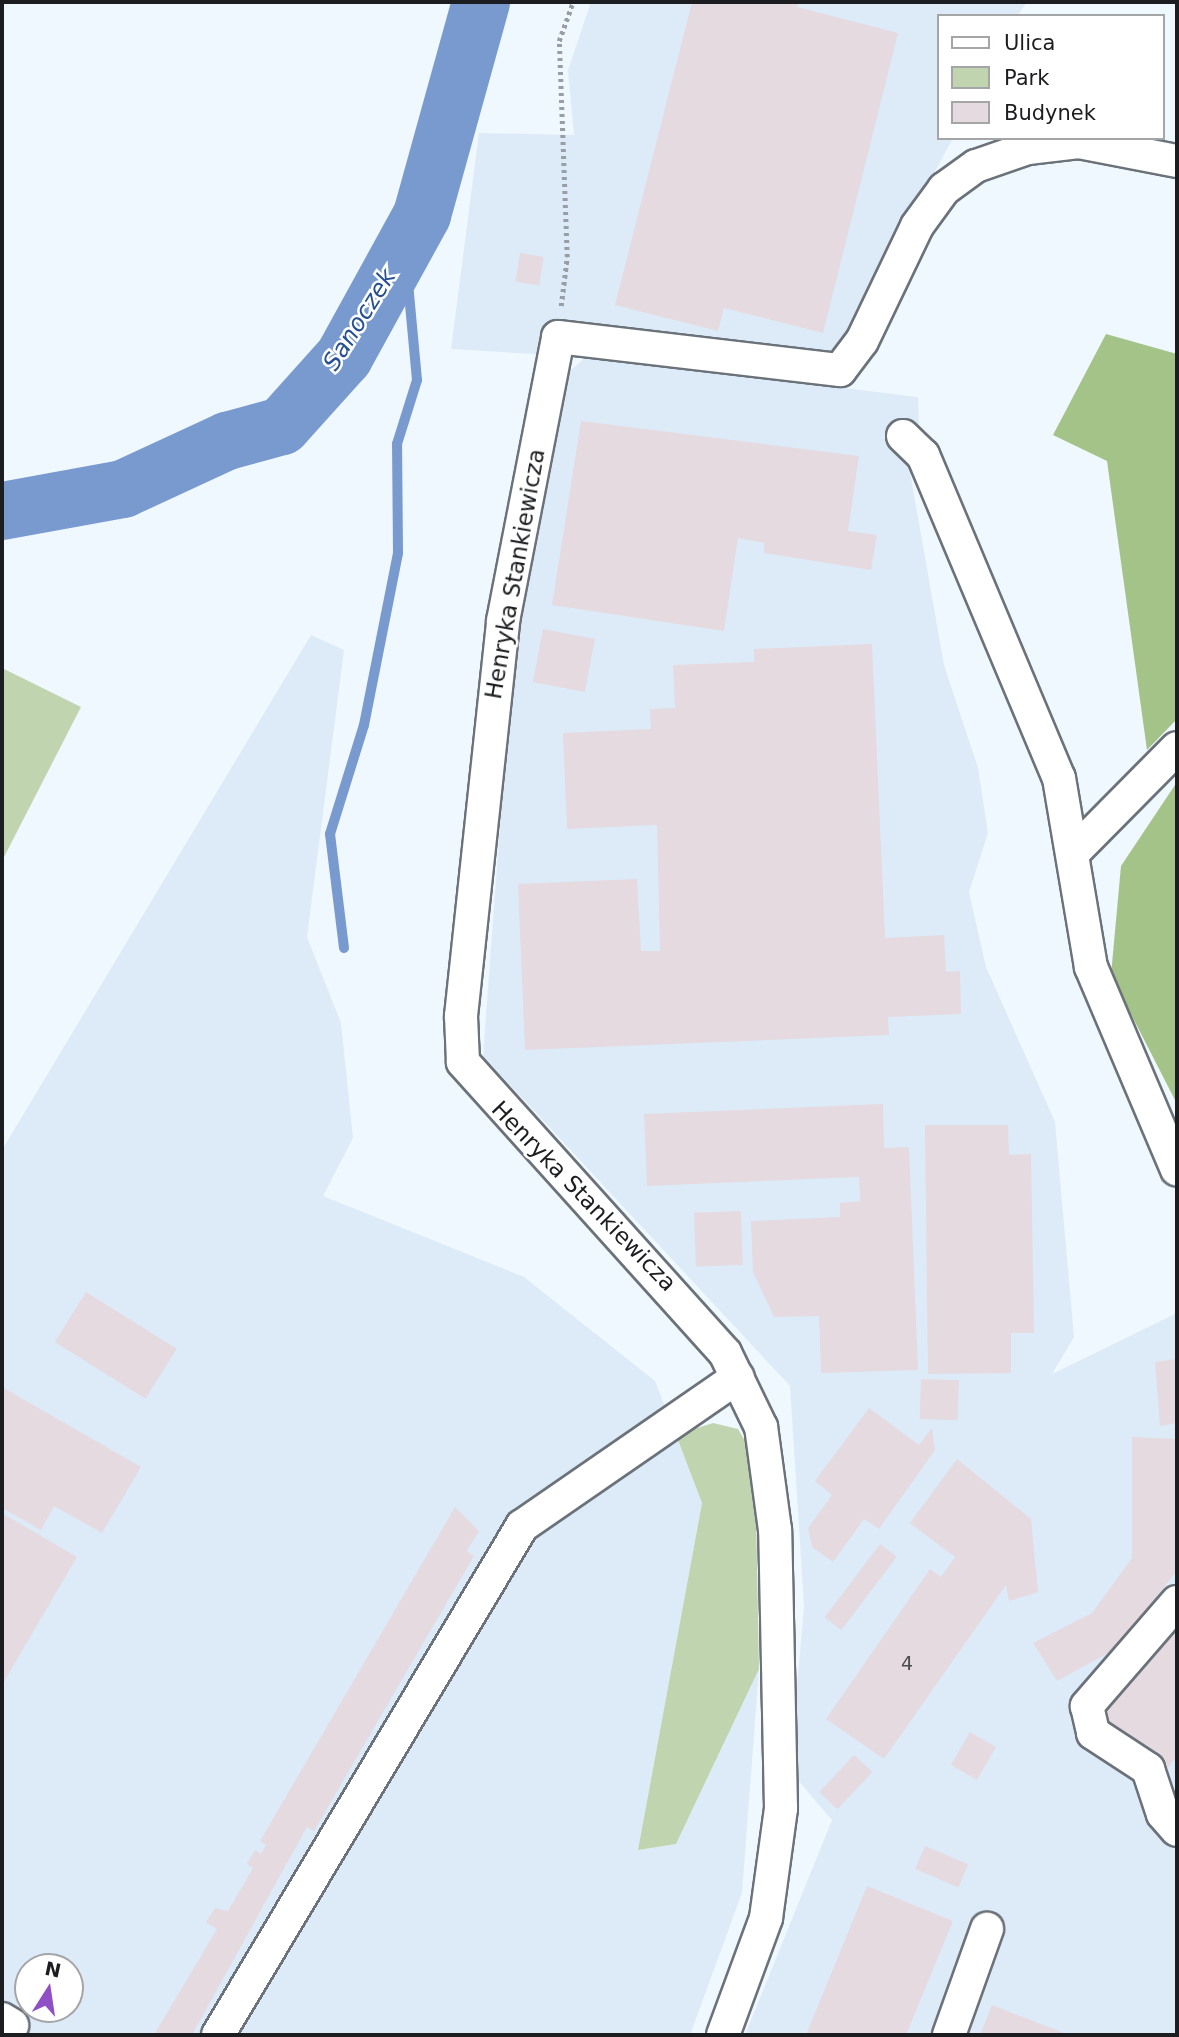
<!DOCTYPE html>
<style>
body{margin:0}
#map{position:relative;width:1179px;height:2037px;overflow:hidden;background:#eff7ff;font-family:"DejaVu Sans",sans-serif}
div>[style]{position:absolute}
.built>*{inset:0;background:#ddebf8}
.green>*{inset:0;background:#c0d5af}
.forest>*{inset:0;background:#a3c388}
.stream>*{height:10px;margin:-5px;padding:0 5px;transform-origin:5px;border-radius:5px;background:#789acf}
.river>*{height:58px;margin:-29px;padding:0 29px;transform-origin:29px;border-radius:29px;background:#789acf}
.building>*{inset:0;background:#e4dae0;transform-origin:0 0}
.path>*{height:4.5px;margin-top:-2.25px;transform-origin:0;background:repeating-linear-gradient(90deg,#999ea4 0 3.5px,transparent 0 7px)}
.roads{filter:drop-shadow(2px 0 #6b7279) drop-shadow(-2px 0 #6b7279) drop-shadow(0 2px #6b7279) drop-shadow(0 -2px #6b7279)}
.minor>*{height:32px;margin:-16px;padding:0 16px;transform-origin:16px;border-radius:16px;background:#fff}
span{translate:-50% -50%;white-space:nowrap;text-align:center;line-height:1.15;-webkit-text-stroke:5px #fff;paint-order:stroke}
.number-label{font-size:19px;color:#4d4c50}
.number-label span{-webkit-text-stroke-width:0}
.street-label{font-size:23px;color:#1b1d20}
.water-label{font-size:24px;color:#265091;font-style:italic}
.frame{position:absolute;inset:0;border:4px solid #1b1d20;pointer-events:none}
.legend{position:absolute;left:937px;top:14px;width:228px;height:126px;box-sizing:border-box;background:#fff;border:2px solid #a4a5a6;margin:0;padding:9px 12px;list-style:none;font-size:21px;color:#1b1d20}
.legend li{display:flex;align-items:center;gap:14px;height:35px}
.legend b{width:35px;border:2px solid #a4a5a6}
.north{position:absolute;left:14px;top:1953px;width:70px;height:70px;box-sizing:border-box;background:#fff;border:2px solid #a4a5a6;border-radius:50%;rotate:12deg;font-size:19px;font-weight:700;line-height:28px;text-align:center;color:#1b1d20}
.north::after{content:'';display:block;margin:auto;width:24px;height:32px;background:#8f4fc5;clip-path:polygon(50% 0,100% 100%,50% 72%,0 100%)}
</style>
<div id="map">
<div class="built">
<i style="clip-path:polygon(591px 2px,1027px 2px,1017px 16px,939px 16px,939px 138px,953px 138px,820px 385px,918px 397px,919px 425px,907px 455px,944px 665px,978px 768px,988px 833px,969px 892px,986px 967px,1055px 1122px,1074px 1337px,1052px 1374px,1177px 1313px,1177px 2035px,745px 2035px,832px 1820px,790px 1771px,804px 1606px,790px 1386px,483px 1056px,511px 677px,561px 379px,586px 357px,451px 349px,479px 133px,574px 135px,568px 70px)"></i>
<i style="clip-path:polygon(evenodd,311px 635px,344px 650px,307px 937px,341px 1023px,353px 1138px,323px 1196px,524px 1277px,655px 1381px,702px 1503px,638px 1850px,676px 1844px,759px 1669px,742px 1893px,690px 2035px,2px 2035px,2px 1150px,311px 635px,28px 1967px,70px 1967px,70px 2009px,28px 2009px,28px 1967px)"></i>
</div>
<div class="green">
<i style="clip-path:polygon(2px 668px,81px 707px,2px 861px)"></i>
<i style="clip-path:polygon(713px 1423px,738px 1429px,755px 1458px,759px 1669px,676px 1844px,638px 1850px,702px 1503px,676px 1435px)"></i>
</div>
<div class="forest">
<i style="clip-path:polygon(1106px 334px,1177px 354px,1177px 719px,1147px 750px,1107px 461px,1053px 435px)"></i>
<i style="clip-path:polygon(1177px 782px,1177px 1104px,1111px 975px,1121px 866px)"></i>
</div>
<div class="stream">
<i style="left:344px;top:948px;width:115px;rotate:-97deg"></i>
<i style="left:330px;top:834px;width:114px;rotate:-72.7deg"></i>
<i style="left:364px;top:725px;width:175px;rotate:-78.8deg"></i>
<i style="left:398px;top:553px;width:109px;rotate:-90.5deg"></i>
<i style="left:397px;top:444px;width:67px;rotate:-72.6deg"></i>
<i style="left:417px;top:380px;width:87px;rotate:-95.3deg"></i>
<i style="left:409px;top:293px;width:30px;rotate:-123deg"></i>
</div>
<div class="river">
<i style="left:2px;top:511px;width:123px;rotate:-10.3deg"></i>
<i style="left:123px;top:489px;width:115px;rotate:-24.8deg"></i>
<i style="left:227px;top:441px;width:57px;rotate:-15.3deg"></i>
<i style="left:282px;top:426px;width:93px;rotate:-48.1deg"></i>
<i style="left:344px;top:357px;width:162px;rotate:-61.2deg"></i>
<i style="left:422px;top:215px;width:221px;rotate:-74.5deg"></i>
</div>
<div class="building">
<i style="clip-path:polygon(692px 2px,799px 2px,797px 7px,898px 33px,823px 333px,724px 308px,718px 331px,615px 305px)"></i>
<i style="left:520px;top:253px;width:24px;height:29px;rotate:9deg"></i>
<i style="clip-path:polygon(581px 421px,859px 456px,848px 531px,877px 535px,871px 570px,764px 553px,764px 543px,738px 538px,724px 631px,552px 605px)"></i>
<i style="left:543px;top:629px;width:53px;height:54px;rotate:11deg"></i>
<i style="clip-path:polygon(872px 644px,885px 938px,944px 935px,946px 972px,960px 971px,961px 1014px,888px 1017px,889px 1035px,525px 1050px,518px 884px,637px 879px,641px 951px,660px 951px,657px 825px,567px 829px,563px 733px,651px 729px,650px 709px,675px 708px,673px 665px,754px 662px,754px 649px)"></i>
<i style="clip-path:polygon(883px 1104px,884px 1148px,909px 1147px,918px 1370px,821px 1373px,819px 1316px,774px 1317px,753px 1272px,751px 1221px,840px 1217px,840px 1203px,860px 1201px,859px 1177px,647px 1186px,644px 1114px)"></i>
<i style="clip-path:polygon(925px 1125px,1008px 1125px,1009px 1155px,1031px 1154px,1034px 1333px,1011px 1333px,1011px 1373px,928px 1374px)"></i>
<i style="left:741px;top:1211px;width:54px;height:47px;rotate:88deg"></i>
<i style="left:86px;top:1292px;width:107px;height:59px;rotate:32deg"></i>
<i style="clip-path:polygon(1177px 1359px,1177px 1423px,1160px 1426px,1155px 1362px)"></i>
<i style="left:921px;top:1379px;width:38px;height:40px;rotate:2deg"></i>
<i style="clip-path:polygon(2px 1387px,141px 1467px,102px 1533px,54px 1506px,41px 1530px,2px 1508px)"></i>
<i style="clip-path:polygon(869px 1408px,919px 1445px,932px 1428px,935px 1450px,879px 1529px,864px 1519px,833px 1562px,812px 1547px,808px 1528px,832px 1495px,815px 1481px)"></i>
<i style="clip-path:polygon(1132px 1437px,1177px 1439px,1177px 1570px,1119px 1647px,1057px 1681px,1033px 1643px,1092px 1613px,1132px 1558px)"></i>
<i style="clip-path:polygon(957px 1459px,1031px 1519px,1038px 1592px,1009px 1601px,1006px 1585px,884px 1759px,826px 1719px,930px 1569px,941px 1577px,955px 1557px,910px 1523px)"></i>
<i style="clip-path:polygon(455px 1507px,479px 1531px,467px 1551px,474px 1556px,314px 1831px,307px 1827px,192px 2035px,154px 2035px,217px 1929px,206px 1922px,215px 1908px,228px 1911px,253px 1868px,247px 1864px,255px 1850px,261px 1854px,266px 1845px,260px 1841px)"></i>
<i style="clip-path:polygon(2px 1513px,77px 1557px,2px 1685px)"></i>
<i style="left:880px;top:1544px;width:21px;height:92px;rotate:37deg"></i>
<i style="clip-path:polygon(1177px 1606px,1177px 1756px,1168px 1768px,1096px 1714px)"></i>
<i style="left:970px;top:1732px;width:30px;height:38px;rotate:30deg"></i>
<i style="left:854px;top:1755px;width:25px;height:51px;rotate:43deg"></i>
<i style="left:925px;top:1846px;width:47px;height:25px;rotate:23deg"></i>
<i style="clip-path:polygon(867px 1886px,953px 1921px,906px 2035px,806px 2035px)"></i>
<i style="clip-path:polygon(992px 2005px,1069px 2035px,980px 2035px)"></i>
</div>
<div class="path">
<i style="left:561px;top:306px;width:49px;rotate:-83deg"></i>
<i style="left:567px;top:257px;width:216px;rotate:-92.1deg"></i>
<i style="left:559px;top:41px;width:41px;rotate:-70.3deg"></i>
</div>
<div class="roads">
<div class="minor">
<i style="left:903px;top:436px;width:28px;rotate:44deg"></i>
<i style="left:923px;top:455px;width:350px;rotate:67.2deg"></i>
<i style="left:1059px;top:778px;width:192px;rotate:80.4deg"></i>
<i style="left:1091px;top:967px;width:220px;rotate:67deg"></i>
<i style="left:1074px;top:852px;width:146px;rotate:-45.3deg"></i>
<i style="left:1177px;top:1602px;width:138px;rotate:130.9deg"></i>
<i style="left:1087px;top:1706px;width:28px;rotate:77deg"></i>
<i style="left:1093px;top:1733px;width:66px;rotate:33.2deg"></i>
<i style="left:1148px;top:1769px;width:47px;rotate:71.6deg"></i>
<i style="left:1163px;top:1814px;width:21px;rotate:49deg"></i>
<i style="left:2px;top:2019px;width:12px;rotate:31deg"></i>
<i style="left:218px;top:2035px;width:593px;rotate:-59.15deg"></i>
<i style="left:522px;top:1526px;width:262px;rotate:-34.6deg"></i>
<i style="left:723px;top:2035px;width:125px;rotate:-69.8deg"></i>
<i style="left:766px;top:1918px;width:111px;rotate:-82.2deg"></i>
<i style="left:781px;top:1808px;width:278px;rotate:-91.2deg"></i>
<i style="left:775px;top:1530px;width:104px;rotate:-97.7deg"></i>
<i style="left:761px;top:1427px;width:82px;rotate:-115.9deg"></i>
<i style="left:725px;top:1353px;width:392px;rotate:-132deg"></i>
<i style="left:463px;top:1062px;width:46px;rotate:-92.5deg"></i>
<i style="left:461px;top:1016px;width:397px;rotate:-83.9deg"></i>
<i style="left:503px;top:621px;width:289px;rotate:-79deg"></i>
<i style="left:558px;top:337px;width:284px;rotate:6.7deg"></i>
<i style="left:840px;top:370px;width:36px;rotate:-53deg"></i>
<i style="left:862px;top:341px;width:127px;rotate:-64.4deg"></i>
<i style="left:917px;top:226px;width:46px;rotate:-53.9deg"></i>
<i style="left:944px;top:189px;width:39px;rotate:-36deg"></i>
<i style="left:976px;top:166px;width:55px;rotate:-19.1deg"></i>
<i style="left:1028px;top:148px;width:51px;rotate:-6.7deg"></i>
<i style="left:1079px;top:142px;width:100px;rotate:11deg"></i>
<i style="left:949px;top:2035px;width:113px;rotate:-70.3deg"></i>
</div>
</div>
<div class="number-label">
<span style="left:907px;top:1664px">4</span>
</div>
<div class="street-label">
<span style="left:515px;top:574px;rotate:-80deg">Henryka Stankiewicza</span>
<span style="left:584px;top:1196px;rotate:46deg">Henryka Stankiewicza</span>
</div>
<div class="water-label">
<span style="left:360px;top:320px;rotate:-58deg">Sanoczek</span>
</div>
<div class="frame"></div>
<ul class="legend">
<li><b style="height:9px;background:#fff"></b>Ulica</li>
<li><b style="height:19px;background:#c0d5af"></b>Park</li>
<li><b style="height:19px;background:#e4dae0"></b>Budynek</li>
</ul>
<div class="north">N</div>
</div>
